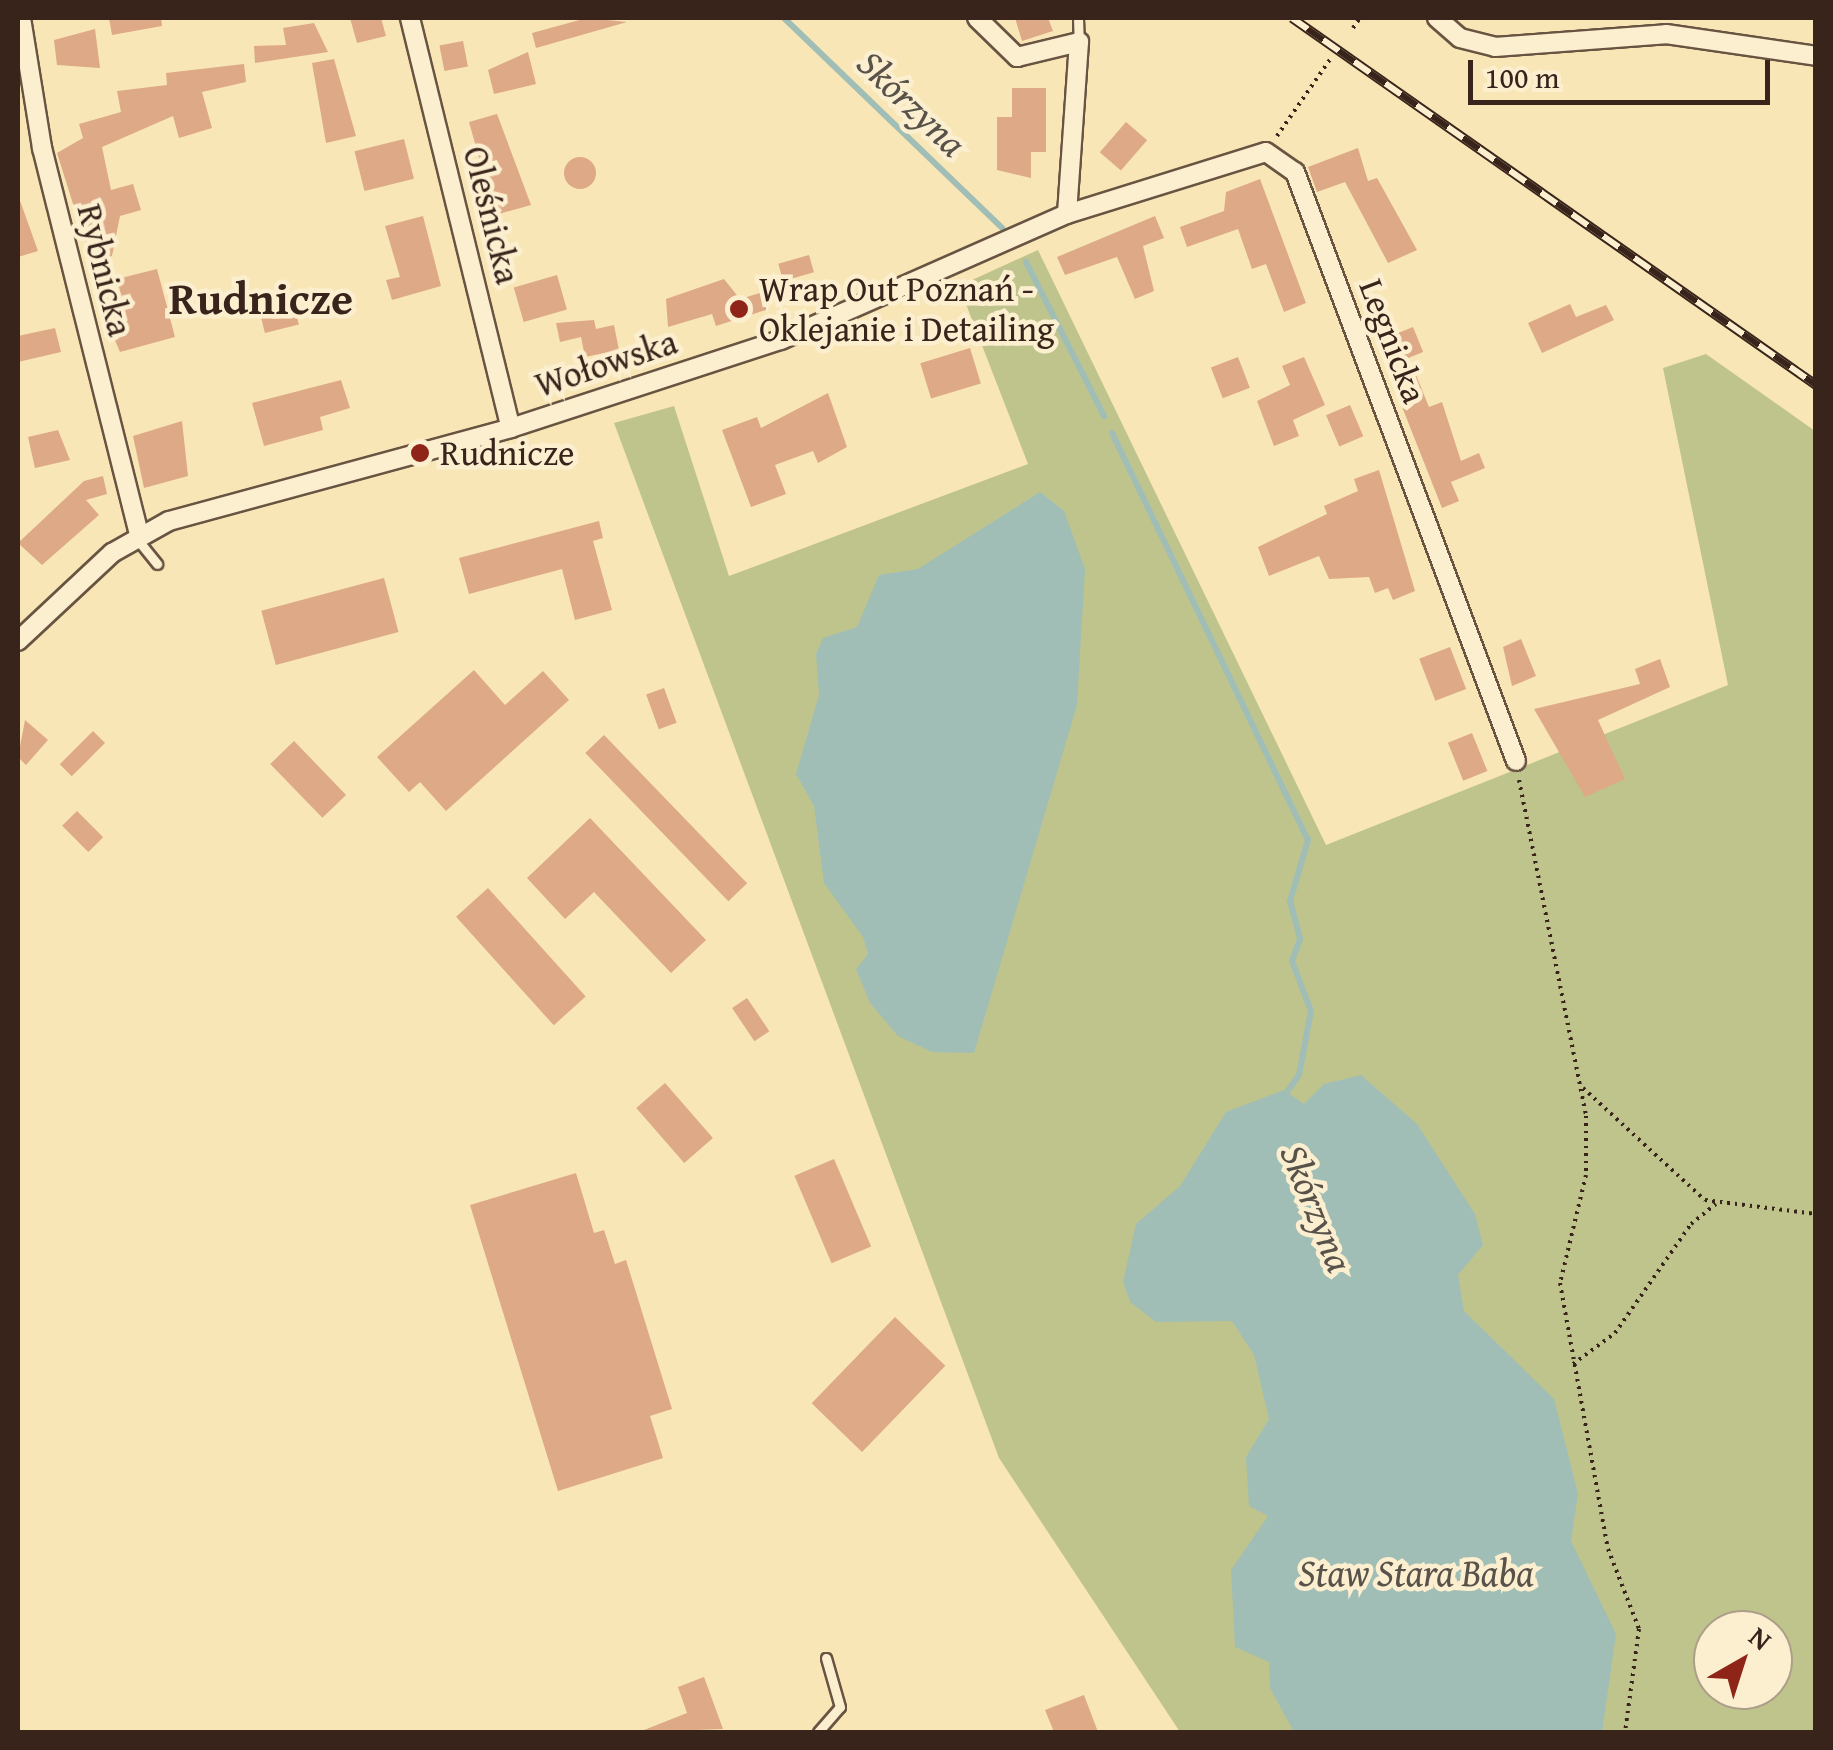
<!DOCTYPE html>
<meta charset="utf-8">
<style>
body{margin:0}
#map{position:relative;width:1833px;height:1750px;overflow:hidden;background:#f9e6b6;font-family:"Gentium Book Plus",serif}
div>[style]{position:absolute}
.green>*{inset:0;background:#bfc48d}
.water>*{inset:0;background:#a0beb5}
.stream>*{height:6px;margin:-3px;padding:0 3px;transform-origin:3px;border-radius:3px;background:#a0beb5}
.building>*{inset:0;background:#dda986;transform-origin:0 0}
.round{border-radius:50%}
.path>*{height:4px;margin-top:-2px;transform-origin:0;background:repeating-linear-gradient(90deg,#39241c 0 2.5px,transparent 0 7.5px)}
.roads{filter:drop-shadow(2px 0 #695442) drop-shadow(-2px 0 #695442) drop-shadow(0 2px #695442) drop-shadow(0 -2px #695442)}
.service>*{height:9px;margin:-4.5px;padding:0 4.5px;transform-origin:4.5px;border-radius:4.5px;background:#fbefd0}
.minor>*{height:18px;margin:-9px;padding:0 9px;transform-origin:9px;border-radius:9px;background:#fbefd0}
.rail>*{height:10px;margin-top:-5px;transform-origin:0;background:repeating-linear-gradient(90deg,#fbefd0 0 19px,#39241c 0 38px);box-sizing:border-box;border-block:2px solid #39241c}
.dots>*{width:28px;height:28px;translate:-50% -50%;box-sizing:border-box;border:5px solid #fbefd0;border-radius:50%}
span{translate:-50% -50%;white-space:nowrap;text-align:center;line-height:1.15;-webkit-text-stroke:9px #fbefd0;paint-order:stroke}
.street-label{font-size:35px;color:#39241c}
.poi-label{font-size:35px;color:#39241c}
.left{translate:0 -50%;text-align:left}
.water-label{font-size:38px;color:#58524a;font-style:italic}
.district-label{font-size:45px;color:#39241c;font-weight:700}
.frame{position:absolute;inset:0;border:20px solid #39241c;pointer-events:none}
.north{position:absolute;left:1693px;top:1610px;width:100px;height:100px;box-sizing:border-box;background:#fbefd0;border:2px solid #ad9e88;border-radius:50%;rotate:39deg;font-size:28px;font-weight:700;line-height:40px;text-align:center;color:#39241c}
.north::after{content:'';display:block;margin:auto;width:35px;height:45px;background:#8f2418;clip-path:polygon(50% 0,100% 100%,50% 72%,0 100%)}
.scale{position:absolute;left:1468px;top:60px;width:302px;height:45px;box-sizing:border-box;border:5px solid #39241c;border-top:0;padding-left:12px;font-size:30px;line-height:35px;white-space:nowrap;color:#39241c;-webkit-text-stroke:8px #fbefd0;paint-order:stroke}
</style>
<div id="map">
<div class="green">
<i style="clip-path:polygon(evenodd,1038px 250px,1326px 845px,1728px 685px,1663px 368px,1706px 354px,1815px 431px,1815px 1732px,1180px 1732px,999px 1458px,614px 423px,674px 406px,729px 576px,1028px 464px,959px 286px,1038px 250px,1713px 1630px,1773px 1630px,1773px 1690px,1713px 1690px,1713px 1630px)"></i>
</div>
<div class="water">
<i style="clip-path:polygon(1040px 492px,1064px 511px,1085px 569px,1077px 705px,974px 1053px,932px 1052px,898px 1036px,870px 1003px,856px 969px,868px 954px,863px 937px,824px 883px,814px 806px,796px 774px,819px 695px,816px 654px,823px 638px,857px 627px,879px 575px,918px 569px)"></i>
<i style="clip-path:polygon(1361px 1075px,1417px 1124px,1475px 1214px,1483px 1245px,1458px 1275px,1464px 1311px,1554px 1399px,1578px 1494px,1571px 1541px,1616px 1634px,1602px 1732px,1294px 1732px,1270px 1688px,1269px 1662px,1235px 1647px,1231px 1570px,1268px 1516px,1249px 1506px,1246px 1457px,1269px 1419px,1254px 1355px,1232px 1321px,1156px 1322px,1130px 1302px,1123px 1282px,1136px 1224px,1180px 1186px,1226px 1112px,1284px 1090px,1304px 1104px,1324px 1084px)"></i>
</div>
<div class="stream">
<i style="left:784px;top:18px;width:303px;rotate:43.9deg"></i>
<i style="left:1026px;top:262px;width:173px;rotate:63.1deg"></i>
<i style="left:1112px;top:433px;width:452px;rotate:64.3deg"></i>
<i style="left:1308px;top:840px;width:64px;rotate:106.4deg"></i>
<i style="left:1290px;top:901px;width:39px;rotate:75deg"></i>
<i style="left:1300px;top:939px;width:23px;rotate:110deg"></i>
<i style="left:1292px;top:961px;width:53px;rotate:69.2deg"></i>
<i style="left:1311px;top:1011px;width:65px;rotate:100.6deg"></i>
<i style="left:1299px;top:1075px;width:28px;rotate:125deg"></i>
</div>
<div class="building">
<i style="clip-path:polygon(109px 18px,161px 18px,162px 26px,112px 35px)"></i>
<i style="clip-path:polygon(350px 18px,381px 18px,386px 36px,357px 43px)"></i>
<i style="clip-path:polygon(587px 18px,627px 22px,536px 48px,532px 33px)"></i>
<i style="clip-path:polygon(1015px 18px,1048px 18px,1053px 31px,1022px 41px)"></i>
<i style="clip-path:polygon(314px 23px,328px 52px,255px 63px,254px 46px,286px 45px,283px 28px)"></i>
<i style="clip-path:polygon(95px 29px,100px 68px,57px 65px,54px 40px)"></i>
<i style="left:463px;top:41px;width:26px;height:24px;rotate:79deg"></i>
<i style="clip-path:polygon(528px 52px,536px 84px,494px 94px,488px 70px)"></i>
<i style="clip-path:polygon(334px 59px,356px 136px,326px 143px,312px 63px)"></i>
<i style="clip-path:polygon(244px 64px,246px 82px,202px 92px,212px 128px,179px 138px,173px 116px,102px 147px,111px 190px,133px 184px,141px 210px,120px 216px,112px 256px,91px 261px,57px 153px,83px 138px,79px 124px,121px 112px,117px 91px,167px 85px,166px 73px)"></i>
<i style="clip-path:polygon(1012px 88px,1046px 88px,1046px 152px,1031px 152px,1031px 178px,997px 170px,997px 117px,1012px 117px)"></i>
<i style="clip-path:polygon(497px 114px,531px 205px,495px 215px,469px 122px)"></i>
<i style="left:1126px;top:122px;width:28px;height:40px;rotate:41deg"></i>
<i style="left:404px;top:139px;width:41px;height:51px;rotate:76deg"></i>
<i style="clip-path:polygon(1358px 148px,1368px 181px,1377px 178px,1417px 250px,1388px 263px,1345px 182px,1317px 192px,1308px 167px)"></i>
<i class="round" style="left:564px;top:157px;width:32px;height:32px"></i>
<i style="clip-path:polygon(1260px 179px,1306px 303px,1284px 312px,1266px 264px,1252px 269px,1238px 229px,1187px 247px,1180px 227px,1224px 211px,1226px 192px)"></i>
<i style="clip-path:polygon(18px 195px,38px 251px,18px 257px)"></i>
<i style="clip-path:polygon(423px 216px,441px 286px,392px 300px,386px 280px,400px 277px,385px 226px)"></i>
<i style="clip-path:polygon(1155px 216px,1164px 238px,1143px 246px,1154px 291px,1135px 299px,1117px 257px,1065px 275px,1057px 257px)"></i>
<i style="left:809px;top:255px;width:18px;height:32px;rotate:74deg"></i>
<i style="clip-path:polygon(157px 269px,175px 337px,120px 352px,98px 301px,121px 295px,117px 279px)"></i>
<i style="left:557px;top:275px;width:36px;height:45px;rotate:74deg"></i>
<i style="clip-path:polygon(724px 279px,740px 299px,763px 292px,769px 309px,716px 326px,712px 314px,668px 327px,666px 299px)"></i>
<i style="clip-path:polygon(1570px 304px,1576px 317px,1606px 305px,1614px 320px,1542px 353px,1528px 323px)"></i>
<i style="left:295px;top:309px;width:16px;height:35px;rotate:76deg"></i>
<i style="clip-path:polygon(594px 320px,596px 329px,614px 325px,619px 350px,585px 357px,581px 337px,560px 342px,556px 323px)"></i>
<i style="left:1413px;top:327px;width:27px;height:28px;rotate:68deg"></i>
<i style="clip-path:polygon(55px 328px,61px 352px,18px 362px,18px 336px)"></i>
<i style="left:970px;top:348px;width:37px;height:52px;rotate:73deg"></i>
<i style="left:1238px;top:357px;width:33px;height:29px;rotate:69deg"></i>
<i style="clip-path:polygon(1304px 357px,1325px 405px,1293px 420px,1299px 436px,1274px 446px,1257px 401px,1290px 385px,1282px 366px)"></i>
<i style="clip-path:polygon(1416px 375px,1429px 407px,1442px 402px,1461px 461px,1479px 453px,1485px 468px,1451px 482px,1459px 501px,1442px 508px,1393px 384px)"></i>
<i style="clip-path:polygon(341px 380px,350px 408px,320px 417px,323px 430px,264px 446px,252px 403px)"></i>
<i style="clip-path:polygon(828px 393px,847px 447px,818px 463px,813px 451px,775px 465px,786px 494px,751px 507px,722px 430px,757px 417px,761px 428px)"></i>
<i style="left:1350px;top:405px;width:34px;height:26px;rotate:67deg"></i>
<i style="clip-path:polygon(182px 421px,188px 476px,144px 488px,133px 436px)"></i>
<i style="clip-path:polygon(58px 430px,70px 460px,35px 468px,28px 437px)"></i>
<i style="clip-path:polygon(1379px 470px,1415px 591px,1393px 600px,1388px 588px,1375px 593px,1369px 577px,1329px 579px,1319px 556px,1269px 576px,1258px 547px,1327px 514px,1324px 506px,1358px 491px,1354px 479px)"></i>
<i style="clip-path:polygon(103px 476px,107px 494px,86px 500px,99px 515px,42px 565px,18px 543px,84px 481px)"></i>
<i style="clip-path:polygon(599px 521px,603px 538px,593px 541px,612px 610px,575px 620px,562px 569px,469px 594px,459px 558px)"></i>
<i style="left:384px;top:578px;width:56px;height:127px;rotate:75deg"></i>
<i style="clip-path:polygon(1521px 639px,1536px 676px,1512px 686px,1503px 647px)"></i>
<i style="left:1450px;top:647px;width:45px;height:33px;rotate:69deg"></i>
<i style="clip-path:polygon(1660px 659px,1670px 687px,1598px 720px,1625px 779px,1585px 797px,1534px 709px,1640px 684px,1635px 669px)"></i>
<i style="clip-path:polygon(474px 670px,505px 705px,543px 671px,569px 700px,446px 811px,420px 782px,409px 792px,377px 757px)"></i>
<i style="left:664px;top:688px;width:37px;height:19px;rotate:70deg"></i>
<i style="clip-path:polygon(25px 720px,48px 740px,26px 765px,18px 757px)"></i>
<i style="left:93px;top:731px;width:17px;height:47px;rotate:45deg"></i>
<i style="left:1472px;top:733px;width:41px;height:26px;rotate:68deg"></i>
<i style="left:604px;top:735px;width:206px;height:26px;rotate:46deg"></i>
<i style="left:294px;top:741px;width:75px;height:33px;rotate:46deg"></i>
<i style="left:77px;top:811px;width:37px;height:21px;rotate:45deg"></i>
<i style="clip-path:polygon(590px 818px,706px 940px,671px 973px,594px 892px,565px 919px,527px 878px)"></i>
<i style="left:488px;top:888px;width:146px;height:43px;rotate:48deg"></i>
<i style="left:747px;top:998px;width:40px;height:18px;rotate:56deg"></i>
<i style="left:665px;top:1083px;width:73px;height:38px;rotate:49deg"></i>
<i style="left:834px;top:1159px;width:95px;height:43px;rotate:67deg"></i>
<i style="clip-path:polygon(576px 1173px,594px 1233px,604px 1230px,615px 1264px,626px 1260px,672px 1409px,650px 1416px,663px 1458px,558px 1491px,470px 1205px)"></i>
<i style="left:895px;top:1317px;width:70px;height:120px;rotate:44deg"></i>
<i style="clip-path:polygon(704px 1677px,723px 1729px,639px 1732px,687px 1713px,678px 1687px)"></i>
<i style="clip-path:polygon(1084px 1695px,1098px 1732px,1054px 1732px,1045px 1710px)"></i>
</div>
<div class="path">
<i style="left:1353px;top:28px;width:12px;rotate:-55deg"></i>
<i style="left:1277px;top:136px;width:95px;rotate:-55.3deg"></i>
<i style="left:1519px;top:780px;width:343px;rotate:78.7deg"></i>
<i style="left:1586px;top:1116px;width:59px;rotate:90deg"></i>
<i style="left:1586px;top:1175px;width:111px;rotate:103.5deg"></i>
<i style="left:1560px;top:1283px;width:270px;rotate:79.8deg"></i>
<i style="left:1608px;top:1549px;width:86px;rotate:68.8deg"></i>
<i style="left:1639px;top:1629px;width:104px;rotate:97.7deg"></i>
<i style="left:1583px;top:1088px;width:166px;rotate:42.6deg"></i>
<i style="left:1705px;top:1200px;width:112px;rotate:7.2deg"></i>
<i style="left:1573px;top:1364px;width:52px;rotate:-36.4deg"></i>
<i style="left:1615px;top:1333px;width:133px;rotate:-55.1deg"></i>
<i style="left:1691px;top:1224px;width:32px;rotate:-39deg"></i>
</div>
<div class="roads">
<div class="service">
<i style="left:1078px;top:18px;width:24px;rotate:88deg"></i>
<i style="left:137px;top:539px;width:32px;rotate:51deg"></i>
<i style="left:818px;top:1732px;width:33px;rotate:-49deg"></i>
<i style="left:840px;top:1707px;width:51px;rotate:-105.9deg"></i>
</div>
<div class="minor">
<i style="left:21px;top:18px;width:132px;rotate:80.8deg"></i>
<i style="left:42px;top:148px;width:398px;rotate:75.9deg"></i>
<i style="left:410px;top:18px;width:422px;rotate:76.2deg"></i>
<i style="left:977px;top:18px;width:56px;rotate:44.3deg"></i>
<i style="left:1017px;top:57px;width:64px;rotate:-13.6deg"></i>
<i style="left:1079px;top:42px;width:172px;rotate:94deg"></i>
<i style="left:1437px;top:18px;width:30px;rotate:41deg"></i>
<i style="left:1460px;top:38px;width:36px;rotate:14deg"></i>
<i style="left:1495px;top:47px;width:171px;rotate:-4.3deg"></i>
<i style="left:1666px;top:34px;width:152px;rotate:8.3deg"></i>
<i style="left:18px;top:641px;width:129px;rotate:-43.1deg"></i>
<i style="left:112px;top:553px;width:65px;rotate:-29.3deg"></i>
<i style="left:169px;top:521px;width:354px;rotate:-15.2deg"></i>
<i style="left:511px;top:428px;width:284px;rotate:-18.1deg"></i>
<i style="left:781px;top:340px;width:313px;rotate:-23.8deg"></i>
<i style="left:1067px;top:214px;width:208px;rotate:-17.3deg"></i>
<i style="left:1266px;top:152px;width:35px;rotate:35deg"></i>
<i style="left:1295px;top:172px;width:629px;rotate:69.43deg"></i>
</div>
</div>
<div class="rail">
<i style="left:1292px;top:18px;width:640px;rotate:35.01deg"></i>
</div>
<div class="dots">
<i style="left:739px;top:309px;background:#8f2418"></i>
<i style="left:420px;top:453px;background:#8f2418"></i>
</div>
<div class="street-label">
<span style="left:492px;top:215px;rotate:76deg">Oleśnicka</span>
<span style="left:105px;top:270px;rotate:76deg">Rybnicka</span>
<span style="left:1393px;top:341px;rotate:69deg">Legnicka</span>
<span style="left:606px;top:363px;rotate:-18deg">Wołowska</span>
</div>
<div class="poi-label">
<span class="left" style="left:759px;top:309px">Wrap Out Poznań -<br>Oklejanie i Detailing</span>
<span class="left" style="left:440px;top:453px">Rudnicze</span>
</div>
<div class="water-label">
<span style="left:912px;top:103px;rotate:44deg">Skórzyna</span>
<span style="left:1317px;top:1208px;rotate:68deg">Skórzyna</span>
<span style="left:1416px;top:1573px">Staw Stara Baba</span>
</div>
<div class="district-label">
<span style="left:261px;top:298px">Rudnicze</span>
</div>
<div class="frame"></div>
<div class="north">N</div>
<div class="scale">100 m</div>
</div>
